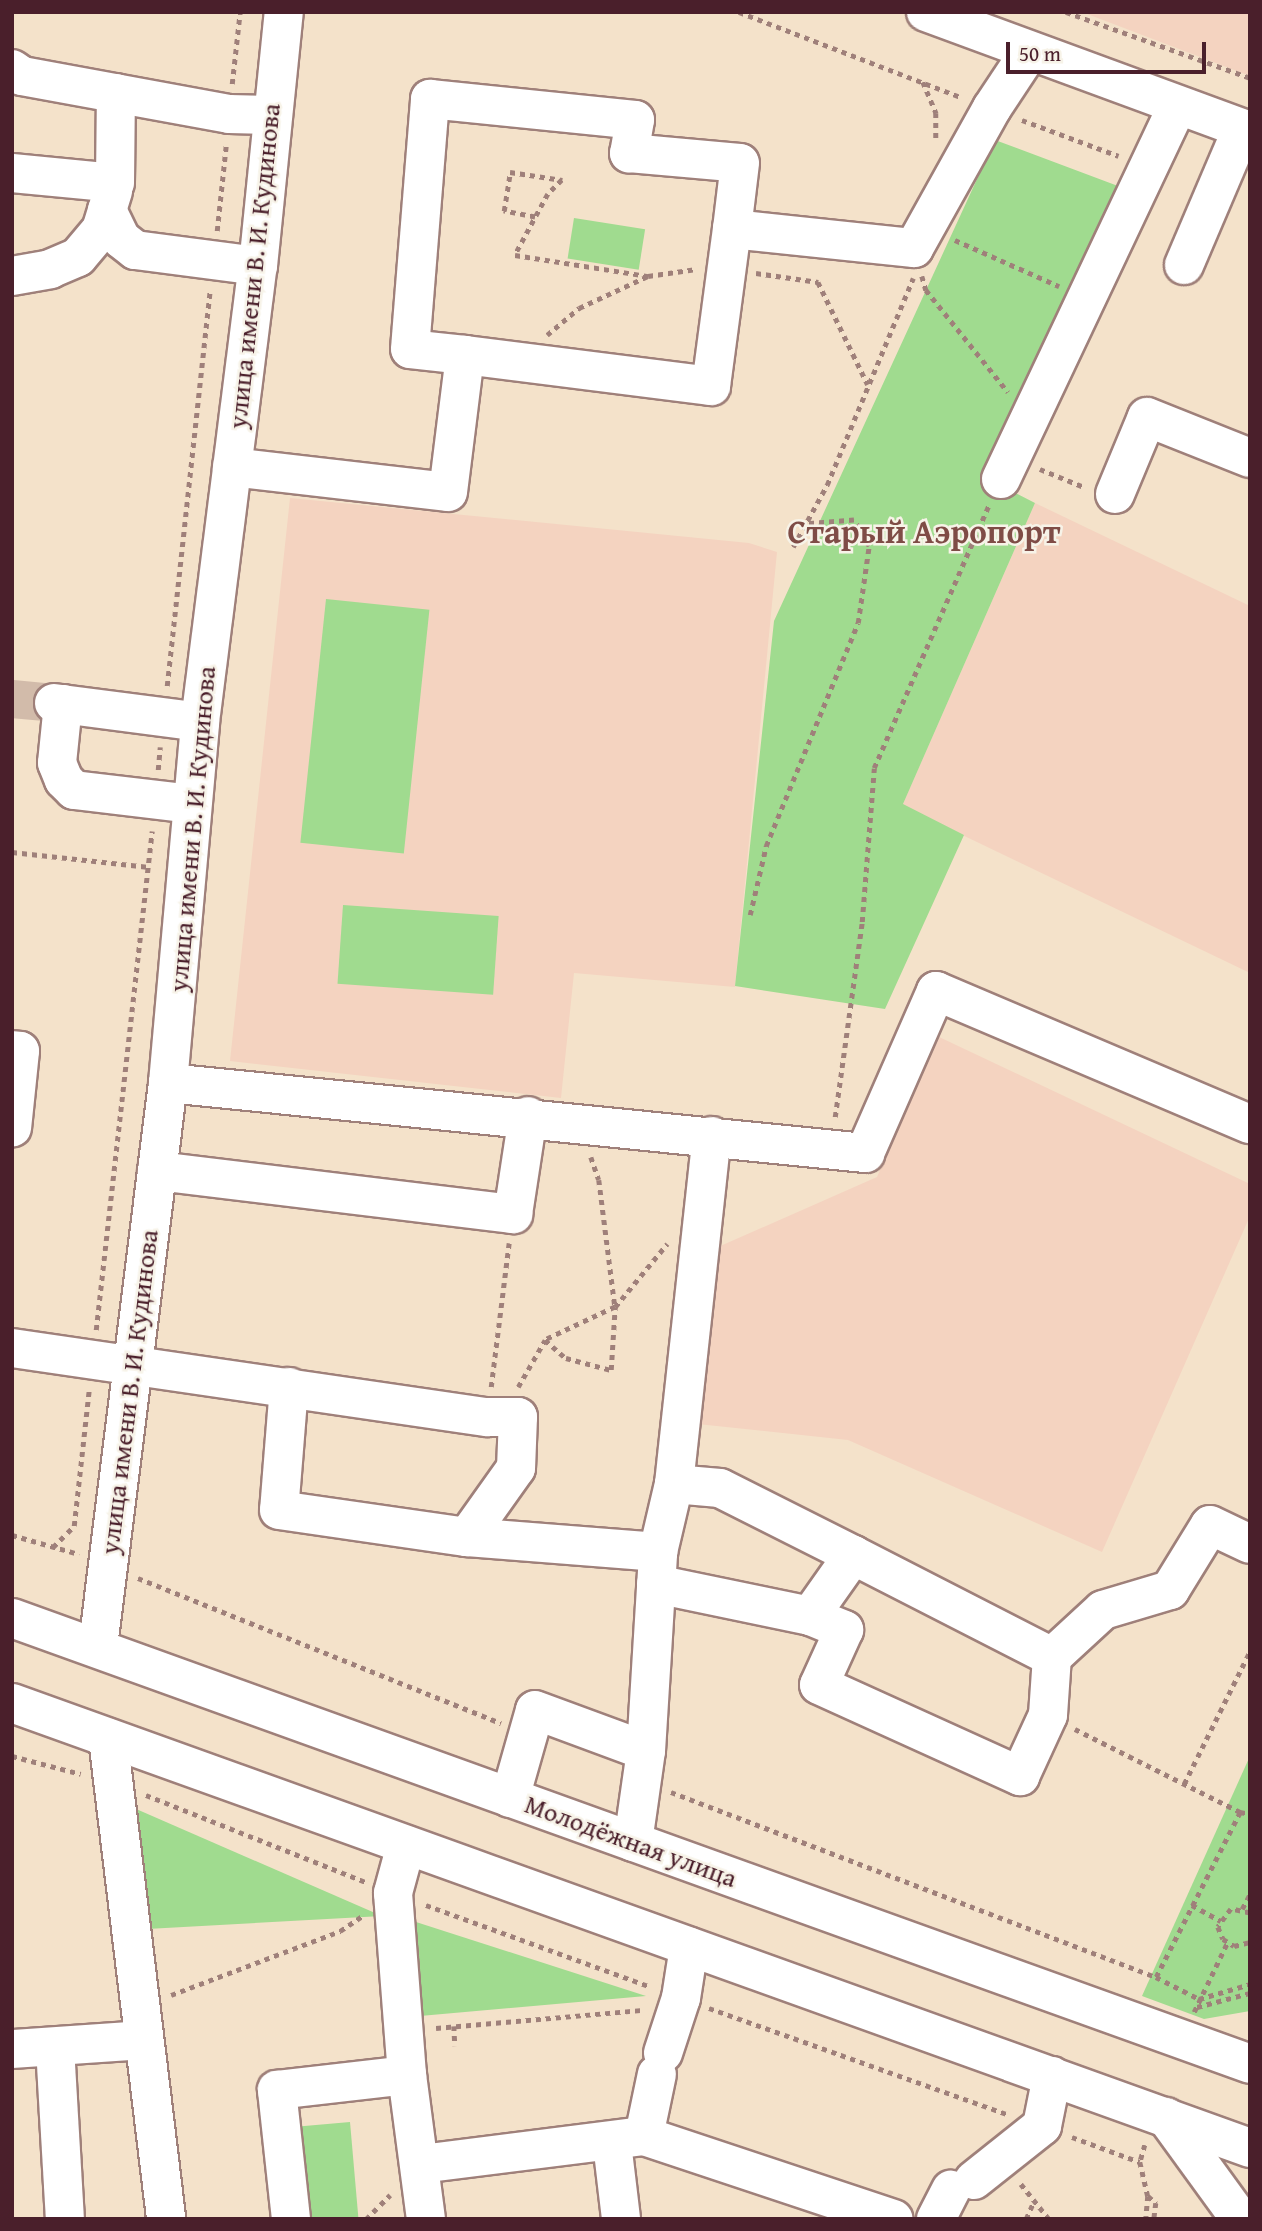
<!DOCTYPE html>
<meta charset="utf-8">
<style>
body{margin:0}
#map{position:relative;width:1262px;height:2231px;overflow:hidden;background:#f4e2ca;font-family:"Gentium Book Plus",serif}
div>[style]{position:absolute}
.built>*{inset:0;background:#f4d3c0}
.green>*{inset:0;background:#a0db8f;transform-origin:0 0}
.minor-tunnel>*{height:38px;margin-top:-19px;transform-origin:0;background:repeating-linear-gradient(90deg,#d2bbaa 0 38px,transparent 0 57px)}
.path>*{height:4.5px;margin-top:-2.25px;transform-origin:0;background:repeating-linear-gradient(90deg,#9f807a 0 5px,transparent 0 10px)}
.roads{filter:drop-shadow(2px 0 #9f807a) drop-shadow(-2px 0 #9f807a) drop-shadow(0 2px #9f807a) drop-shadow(0 -2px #9f807a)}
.minor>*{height:38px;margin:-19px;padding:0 19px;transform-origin:19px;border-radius:19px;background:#fff}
.major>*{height:38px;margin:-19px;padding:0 19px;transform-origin:19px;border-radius:19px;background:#fff}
span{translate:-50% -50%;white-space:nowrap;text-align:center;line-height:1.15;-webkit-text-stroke:5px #f7f3e8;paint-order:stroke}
.street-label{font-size:26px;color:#4a1f2b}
.district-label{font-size:33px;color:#7f4c46;font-weight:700}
.frame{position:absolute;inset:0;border:14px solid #4a1f2b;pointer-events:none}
.scale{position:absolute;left:1006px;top:42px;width:200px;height:32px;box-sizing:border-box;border:4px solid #4a1f2b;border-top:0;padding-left:9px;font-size:21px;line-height:24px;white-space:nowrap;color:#4a1f2b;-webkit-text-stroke:5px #f7f3e8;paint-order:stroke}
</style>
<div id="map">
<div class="built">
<i style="clip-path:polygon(1082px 12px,1250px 12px,1250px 76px)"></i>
<i style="clip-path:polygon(290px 498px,749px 543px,777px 552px,735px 987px,574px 973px,561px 1098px,230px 1061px)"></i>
<i style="clip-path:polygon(1035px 503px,1250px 606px,1250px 973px,902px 806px)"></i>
<i style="clip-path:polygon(937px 1036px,1250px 1184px,1250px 1216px,1102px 1552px,848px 1440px,688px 1423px,709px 1251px,877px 1177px)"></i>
</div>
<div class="green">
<i style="clip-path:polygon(995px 140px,1118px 186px,982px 476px,1035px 503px,903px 804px,964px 835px,885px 1009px,735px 986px,774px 621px)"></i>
<i style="left:574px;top:218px;width:72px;height:41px;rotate:9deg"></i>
<i style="left:326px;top:599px;width:104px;height:245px;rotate:6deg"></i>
<i style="left:343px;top:905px;width:156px;height:79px;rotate:4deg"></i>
<i style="clip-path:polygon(1250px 1756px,1250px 2011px,1204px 2019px,1142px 1996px)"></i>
<i style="clip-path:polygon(127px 1805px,382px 1916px,129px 1930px)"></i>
<i style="clip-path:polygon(416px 1922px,646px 1996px,420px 2016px)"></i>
<i style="left:350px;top:2122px;width:97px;height:60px;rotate:85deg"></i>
</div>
<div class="minor-tunnel">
<i style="left:12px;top:699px;width:42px;rotate:5.4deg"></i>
</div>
<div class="path">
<i style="left:739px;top:12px;width:238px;rotate:21deg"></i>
<i style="left:1066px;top:12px;width:195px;rotate:19.7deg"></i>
<i style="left:923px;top:82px;width:34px;rotate:67deg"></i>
<i style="left:936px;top:113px;width:29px;rotate:90deg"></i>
<i style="left:232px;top:84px;width:72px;rotate:-83.7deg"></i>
<i style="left:1022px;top:120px;width:103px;rotate:20.4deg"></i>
<i style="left:535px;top:217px;width:32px;rotate:-169deg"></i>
<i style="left:504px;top:211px;width:39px;rotate:-81deg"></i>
<i style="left:510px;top:172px;width:53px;rotate:8.7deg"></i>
<i style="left:562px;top:180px;width:20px;rotate:135deg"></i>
<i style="left:548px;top:194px;width:69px;rotate:118.4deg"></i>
<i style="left:515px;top:255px;width:135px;rotate:9deg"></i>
<i style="left:217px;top:231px;width:86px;rotate:-84deg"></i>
<i style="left:955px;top:240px;width:114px;rotate:23.9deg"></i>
<i style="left:756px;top:273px;width:63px;rotate:8.3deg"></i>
<i style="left:818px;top:282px;width:114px;rotate:64.1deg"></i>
<i style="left:922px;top:276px;width:15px;rotate:74deg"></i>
<i style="left:926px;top:290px;width:131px;rotate:51.2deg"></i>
<i style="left:547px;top:335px;width:42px;rotate:-40.2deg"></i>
<i style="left:579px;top:308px;width:76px;rotate:-24.9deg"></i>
<i style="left:648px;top:276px;width:49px;rotate:-8.3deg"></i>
<i style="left:1040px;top:469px;width:48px;rotate:22.2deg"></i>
<i style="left:793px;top:547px;width:71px;rotate:-61.3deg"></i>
<i style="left:827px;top:485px;width:224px;rotate:-67.4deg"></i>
<i style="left:167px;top:686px;width:397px;rotate:-83.8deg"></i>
<i style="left:158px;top:770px;width:23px;rotate:-85deg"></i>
<i style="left:12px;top:852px;width:138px;rotate:6.2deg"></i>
<i style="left:750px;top:915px;width:71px;rotate:-76.9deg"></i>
<i style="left:766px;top:846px;width:241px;rotate:-67.6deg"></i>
<i style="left:858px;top:623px;width:78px;rotate:-81.9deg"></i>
<i style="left:869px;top:546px;width:30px;rotate:-120deg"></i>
<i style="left:854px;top:520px;width:50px;rotate:175.4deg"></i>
<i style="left:835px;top:1117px;width:197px;rotate:-82.1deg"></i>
<i style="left:862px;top:922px;width:154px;rotate:-85.5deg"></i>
<i style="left:874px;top:768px;width:287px;rotate:-66.4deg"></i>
<i style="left:591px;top:1157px;width:24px;rotate:71deg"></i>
<i style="left:599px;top:1180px;width:128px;rotate:82.8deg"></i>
<i style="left:615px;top:1307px;width:82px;rotate:-50.5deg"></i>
<i style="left:96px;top:1330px;width:502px;rotate:-83.6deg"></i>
<i style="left:491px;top:1387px;width:145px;rotate:-82.9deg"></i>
<i style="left:518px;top:1387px;width:54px;rotate:-60.1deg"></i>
<i style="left:545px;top:1340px;width:28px;rotate:41deg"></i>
<i style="left:566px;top:1358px;width:47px;rotate:14.9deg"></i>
<i style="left:611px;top:1370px;width:63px;rotate:-86.4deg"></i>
<i style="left:615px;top:1307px;width:77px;rotate:154.8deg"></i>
<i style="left:12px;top:1535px;width:70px;rotate:15.8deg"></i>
<i style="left:53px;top:1547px;width:30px;rotate:-45deg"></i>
<i style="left:74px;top:1526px;width:136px;rotate:-83.7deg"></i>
<i style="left:138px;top:1578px;width:391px;rotate:21.8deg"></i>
<i style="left:1075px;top:1729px;width:185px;rotate:26.7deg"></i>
<i style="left:12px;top:1756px;width:71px;rotate:14.6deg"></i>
<i style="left:1184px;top:1784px;width:148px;rotate:-63.6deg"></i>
<i style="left:671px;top:1792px;width:519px;rotate:20.88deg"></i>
<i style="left:1156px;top:1977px;width:48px;rotate:27.1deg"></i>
<i style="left:1199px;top:1999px;width:53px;rotate:-16.4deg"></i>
<i style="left:146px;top:1795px;width:237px;rotate:21.6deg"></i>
<i style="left:426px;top:1905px;width:239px;rotate:20deg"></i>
<i style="left:1192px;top:1905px;width:33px;rotate:29deg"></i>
<i style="left:1242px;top:1909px;width:17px;rotate:-62deg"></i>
<i style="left:1250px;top:1913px;width:19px;rotate:-168deg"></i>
<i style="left:1231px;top:1909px;width:22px;rotate:126deg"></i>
<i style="left:1218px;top:1927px;width:13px;rotate:67deg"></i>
<i style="left:1223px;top:1939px;width:13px;rotate:32deg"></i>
<i style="left:1234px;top:1946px;width:16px;rotate:-14deg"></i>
<i style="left:1156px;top:1977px;width:185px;rotate:-63deg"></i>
<i style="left:1240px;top:1812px;width:10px;rotate:11deg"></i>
<i style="left:171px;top:1995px;width:181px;rotate:-20.7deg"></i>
<i style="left:340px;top:1931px;width:27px;rotate:-34deg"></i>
<i style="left:1197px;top:2007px;width:55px;rotate:-14.8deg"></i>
<i style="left:709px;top:2008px;width:316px;rotate:19.6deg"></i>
<i style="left:1194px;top:2012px;width:76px;rotate:-64.4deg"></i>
<i style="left:454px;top:2026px;width:20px;rotate:87deg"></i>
<i style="left:436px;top:2028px;width:208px;rotate:-5deg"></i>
<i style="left:1072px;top:2137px;width:72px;rotate:20.2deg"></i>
<i style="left:1145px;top:2145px;width:18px;rotate:106deg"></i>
<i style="left:1140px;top:2162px;width:35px;rotate:77deg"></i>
<i style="left:1148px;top:2196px;width:23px;rotate:95deg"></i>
<i style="left:1021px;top:2184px;width:45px;rotate:51.3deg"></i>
<i style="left:1148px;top:2196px;width:11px;rotate:41deg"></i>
<i style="left:1156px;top:2203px;width:16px;rotate:97deg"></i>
<i style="left:366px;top:2219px;width:34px;rotate:-45deg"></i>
<i style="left:1026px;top:2219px;width:20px;rotate:-66deg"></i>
</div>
<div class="roads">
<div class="minor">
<i style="left:926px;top:12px;width:345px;rotate:20.2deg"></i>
<i style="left:12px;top:69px;width:12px;rotate:35deg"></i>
<i style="left:22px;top:76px;width:210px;rotate:10.4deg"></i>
<i style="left:229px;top:114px;width:41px;rotate:1.4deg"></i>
<i style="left:12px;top:173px;width:103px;rotate:5.5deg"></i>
<i style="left:115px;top:183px;width:90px;rotate:-89.4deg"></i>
<i style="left:107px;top:210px;width:32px;rotate:64deg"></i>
<i style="left:121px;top:239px;width:18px;rotate:38deg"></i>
<i style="left:135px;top:250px;width:124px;rotate:7.4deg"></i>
<i style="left:1184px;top:265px;width:148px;rotate:-66.9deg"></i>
<i style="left:12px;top:276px;width:39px;rotate:-10deg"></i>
<i style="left:50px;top:269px;width:30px;rotate:-23deg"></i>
<i style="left:78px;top:257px;width:35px;rotate:-50deg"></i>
<i style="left:101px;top:230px;width:41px;rotate:-72.9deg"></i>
<i style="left:465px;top:355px;width:248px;rotate:7.2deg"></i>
<i style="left:711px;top:386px;width:158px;rotate:-82.4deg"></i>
<i style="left:232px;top:467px;width:217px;rotate:6.6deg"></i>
<i style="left:448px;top:492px;width:138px;rotate:-82.9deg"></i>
<i style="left:465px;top:355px;width:55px;rotate:-173.8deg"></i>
<i style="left:410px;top:349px;width:251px;rotate:-85.4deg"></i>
<i style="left:430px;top:99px;width:206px;rotate:5.8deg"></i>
<i style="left:635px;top:120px;width:34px;rotate:100deg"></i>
<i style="left:629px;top:153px;width:111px;rotate:5.1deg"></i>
<i style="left:740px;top:163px;width:66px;rotate:96.9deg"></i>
<i style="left:732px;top:229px;width:183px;rotate:6deg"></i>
<i style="left:914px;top:248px;width:160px;rotate:-60.9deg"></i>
<i style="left:992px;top:108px;width:67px;rotate:-56.5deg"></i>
<i style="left:1001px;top:479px;width:412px;rotate:-64.7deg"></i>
<i style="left:1115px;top:494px;width:83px;rotate:-67.4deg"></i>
<i style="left:1147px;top:417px;width:111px;rotate:21.7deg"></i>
<i style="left:54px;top:703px;width:147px;rotate:7.4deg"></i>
<i style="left:63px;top:704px;width:59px;rotate:95.8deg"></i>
<i style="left:57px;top:763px;width:18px;rotate:68deg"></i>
<i style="left:64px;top:780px;width:14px;rotate:45deg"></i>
<i style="left:74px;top:790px;width:118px;rotate:6.8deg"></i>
<i style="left:12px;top:1050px;width:8px;rotate:7deg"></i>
<i style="left:20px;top:1051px;width:77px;rotate:95.9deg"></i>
<i style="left:168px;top:1083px;width:701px;rotate:5.74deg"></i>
<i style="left:865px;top:1153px;width:177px;rotate:-66.3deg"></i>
<i style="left:936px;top:991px;width:341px;rotate:23deg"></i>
<i style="left:157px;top:1171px;width:359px;rotate:6.9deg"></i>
<i style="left:513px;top:1214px;width:99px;rotate:-81.3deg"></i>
<i style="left:12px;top:1348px;width:480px;rotate:8.3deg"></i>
<i style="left:487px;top:1417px;width:31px"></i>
<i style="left:518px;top:1417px;width:51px;rotate:92.2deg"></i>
<i style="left:516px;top:1468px;width:85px;rotate:125.4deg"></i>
<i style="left:289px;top:1387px;width:123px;rotate:94.6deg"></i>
<i style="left:279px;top:1510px;width:190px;rotate:8.2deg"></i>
<i style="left:467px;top:1537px;width:192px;rotate:4.5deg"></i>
<i style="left:674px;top:1484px;width:46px;rotate:5deg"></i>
<i style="left:720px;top:1488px;width:149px;rotate:26.7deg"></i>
<i style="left:656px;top:1584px;width:157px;rotate:11.7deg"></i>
<i style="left:810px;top:1616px;width:37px;rotate:22deg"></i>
<i style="left:844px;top:1630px;width:60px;rotate:114.4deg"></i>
<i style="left:819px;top:1685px;width:221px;rotate:24.4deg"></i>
<i style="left:1020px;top:1776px;width:67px;rotate:-65.3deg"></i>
<i style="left:1048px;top:1715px;width:58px;rotate:-86.1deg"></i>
<i style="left:1052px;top:1657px;width:69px;rotate:-42.7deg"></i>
<i style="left:1103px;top:1610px;width:70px;rotate:-16.6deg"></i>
<i style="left:1170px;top:1590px;width:76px;rotate:-58.4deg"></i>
<i style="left:1210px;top:1525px;width:44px;rotate:25.4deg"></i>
<i style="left:810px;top:1616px;width:75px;rotate:-54.8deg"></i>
<i style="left:853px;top:1555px;width:224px;rotate:27.1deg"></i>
<i style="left:98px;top:1646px;width:567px;rotate:-82.91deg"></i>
<i style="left:168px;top:1083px;width:362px;rotate:-84.9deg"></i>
<i style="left:200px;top:722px;width:460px;rotate:-82.8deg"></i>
<i style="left:258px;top:266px;width:255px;rotate:-84.2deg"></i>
<i style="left:108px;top:1738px;width:484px;rotate:83.1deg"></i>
<i style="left:510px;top:1798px;width:91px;rotate:-74.1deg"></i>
<i style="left:535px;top:1710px;width:118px;rotate:20.3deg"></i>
<i style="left:633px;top:1842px;width:92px;rotate:-81.9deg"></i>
<i style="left:646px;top:1751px;width:199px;rotate:-86.5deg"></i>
<i style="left:658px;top:1552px;width:70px;rotate:-76.8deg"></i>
<i style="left:674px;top:1484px;width:350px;rotate:-83.8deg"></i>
<i style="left:406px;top:1845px;width:50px;rotate:105.2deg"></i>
<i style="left:393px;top:1893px;width:183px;rotate:85.6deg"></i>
<i style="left:407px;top:2075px;width:145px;rotate:82.5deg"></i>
<i style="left:55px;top:2047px;width:172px;rotate:86.7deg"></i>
<i style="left:12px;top:2049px;width:132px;rotate:-3.9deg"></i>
<i style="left:663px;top:2053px;width:58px;rotate:-71.9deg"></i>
<i style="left:681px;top:1998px;width:52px;rotate:-81.1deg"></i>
<i style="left:644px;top:2136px;width:63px;rotate:-78.2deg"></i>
<i style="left:612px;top:2143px;width:77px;rotate:83.2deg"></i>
<i style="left:421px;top:2164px;width:225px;rotate:-7.2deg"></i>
<i style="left:644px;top:2136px;width:263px;rotate:18.4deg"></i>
<i style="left:974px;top:2180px;width:87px;rotate:-38.5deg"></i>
<i style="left:1042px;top:2126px;width:51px;rotate:-78.7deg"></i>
<i style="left:291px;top:2219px;width:130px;rotate:-96.2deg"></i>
<i style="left:277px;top:2090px;width:131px;rotate:-6.6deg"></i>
<i style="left:936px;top:2219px;width:33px;rotate:-63deg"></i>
</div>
<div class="major">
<i style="left:12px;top:1618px;width:1316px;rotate:19.81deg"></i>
<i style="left:12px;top:1703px;width:1316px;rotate:19.77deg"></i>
<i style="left:1166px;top:2117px;width:126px;rotate:54deg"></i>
</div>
</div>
<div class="street-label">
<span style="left:254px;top:266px;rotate:-84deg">улица имени В. И. Кудинова</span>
<span style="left:192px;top:829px;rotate:-85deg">улица имени В. И. Кудинова</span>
<span style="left:129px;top:1392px;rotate:-83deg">улица имени В. И. Кудинова</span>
<span style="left:631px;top:1841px;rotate:20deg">Молодёжная улица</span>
</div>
<div class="district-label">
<span style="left:924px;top:532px">Старый Аэропорт</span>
</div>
<div class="frame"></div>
<div class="scale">50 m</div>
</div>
